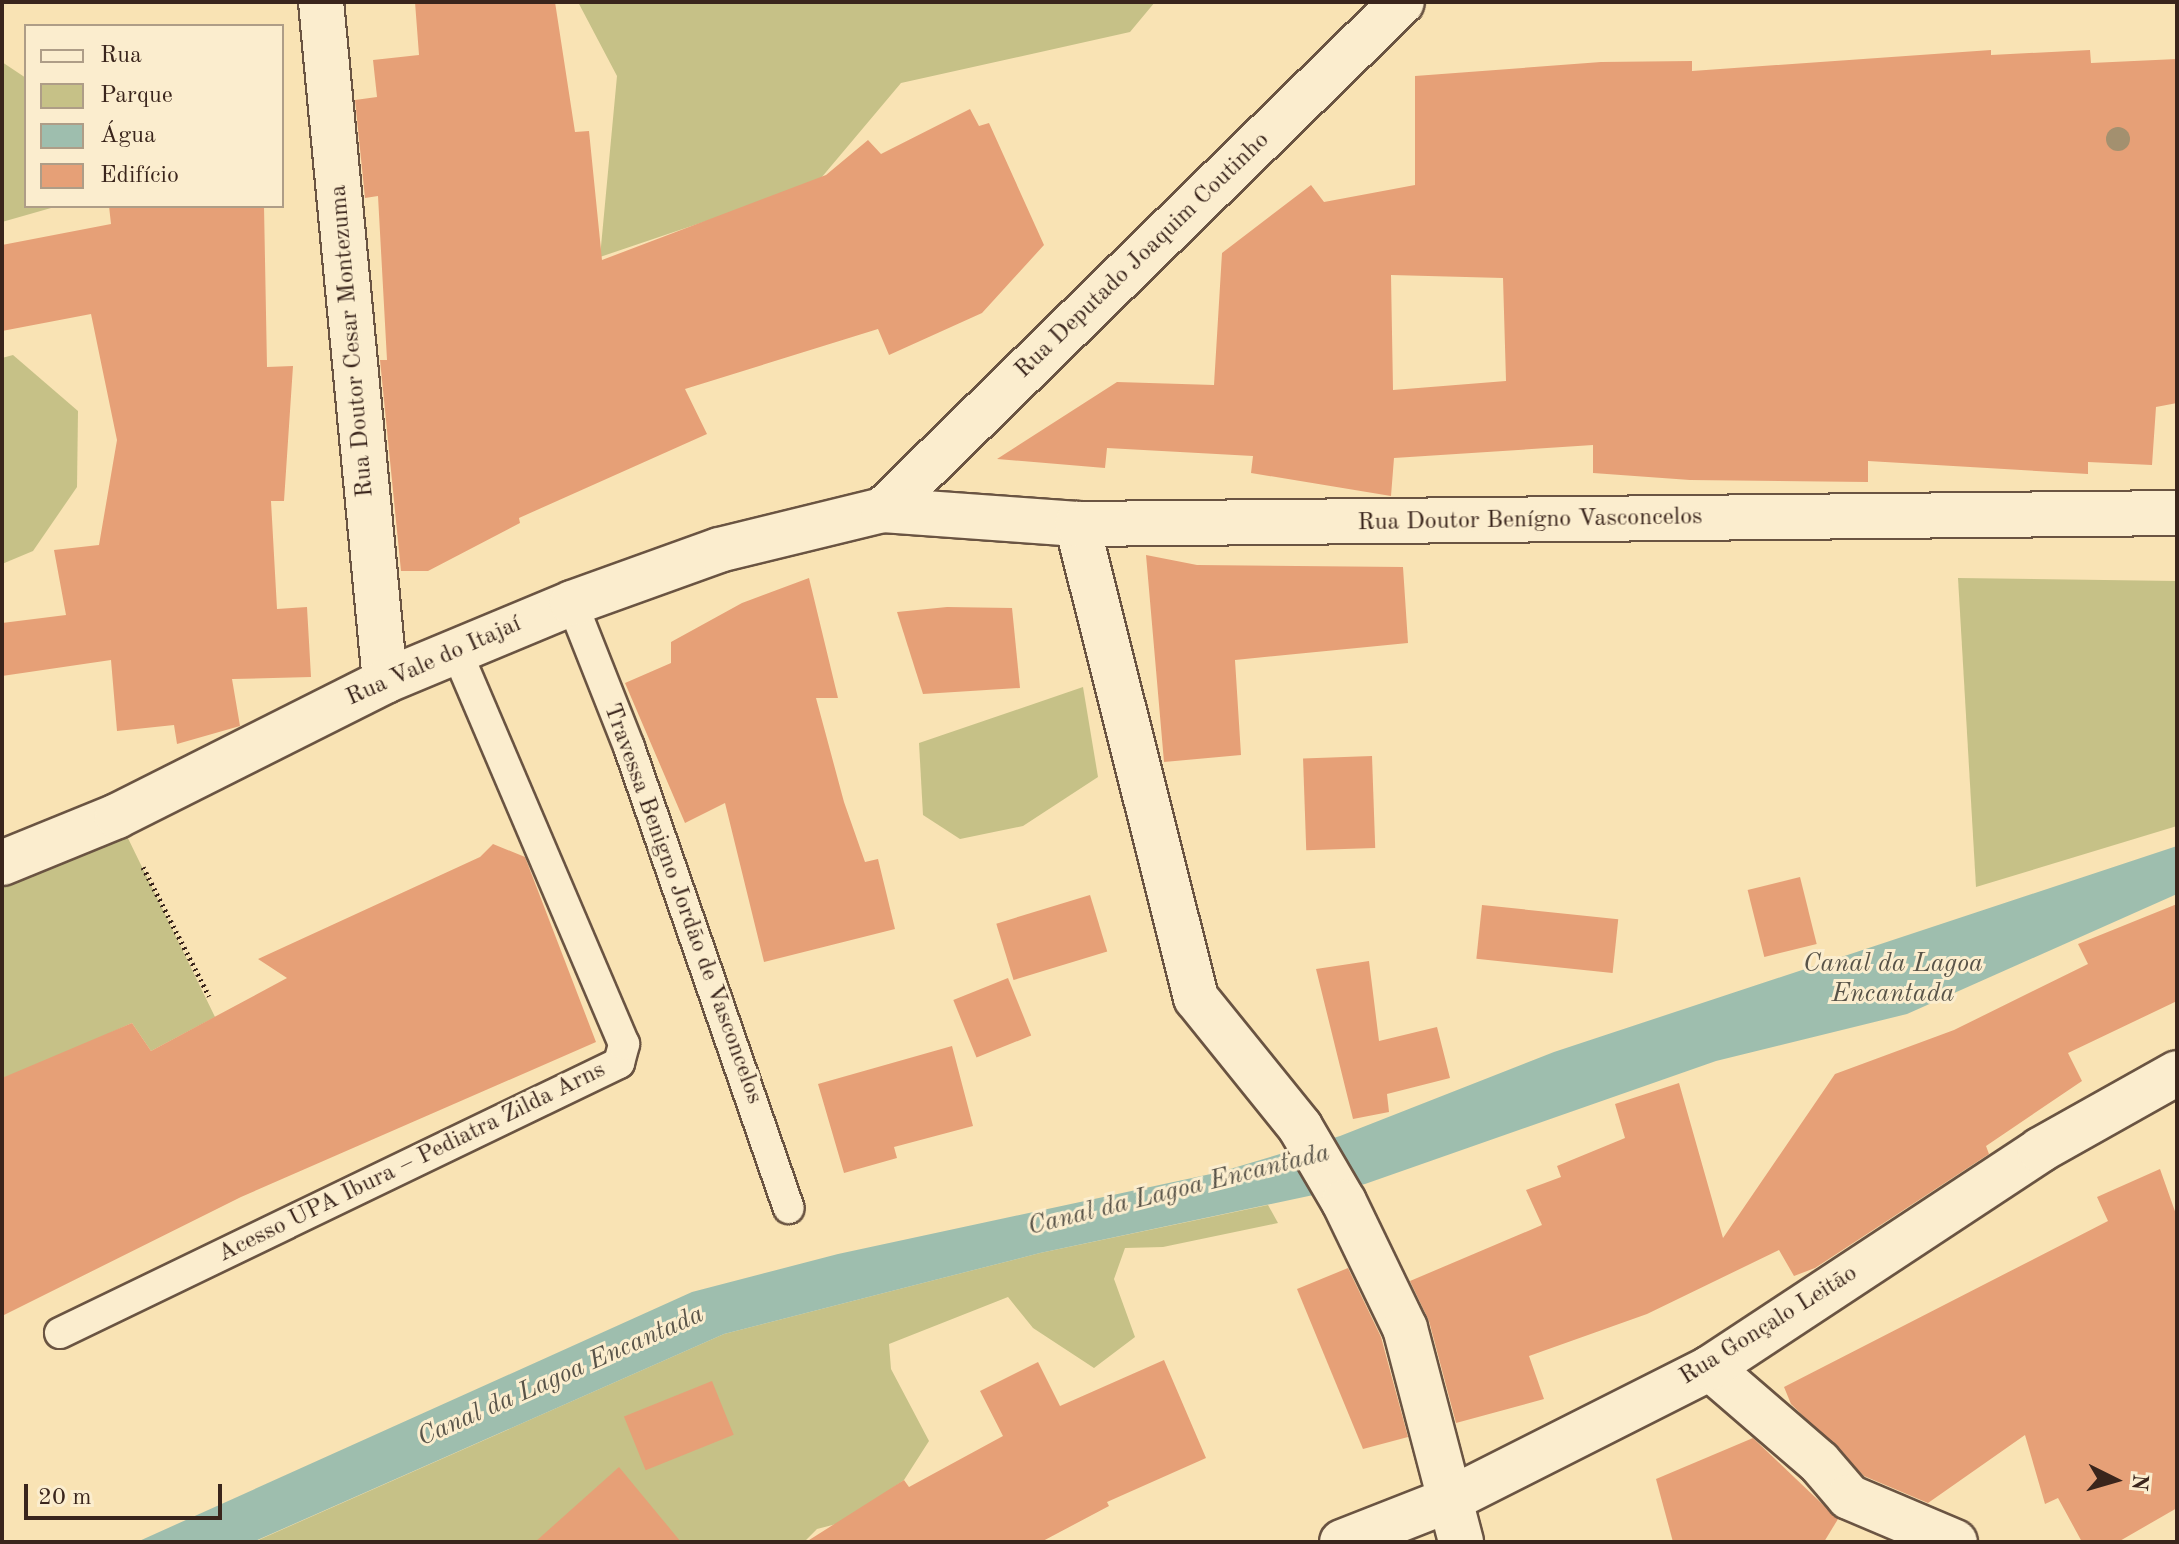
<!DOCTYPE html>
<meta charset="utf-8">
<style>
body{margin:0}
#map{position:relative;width:2179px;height:1544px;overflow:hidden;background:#f9e3b4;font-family:"Old Standard TT",serif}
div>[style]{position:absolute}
.green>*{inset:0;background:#c6c187}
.water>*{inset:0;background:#9ebeae}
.building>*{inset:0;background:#e6a077;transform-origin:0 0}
.path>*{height:5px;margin-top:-2.5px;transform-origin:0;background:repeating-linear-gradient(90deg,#3a251c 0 2px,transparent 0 6px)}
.roads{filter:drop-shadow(2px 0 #6a5442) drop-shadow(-2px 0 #6a5442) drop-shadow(0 2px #6a5442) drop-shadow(0 -2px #6a5442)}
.lane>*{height:30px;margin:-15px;padding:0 15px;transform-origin:15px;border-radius:15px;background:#fbedce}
.street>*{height:44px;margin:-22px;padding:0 22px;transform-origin:22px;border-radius:22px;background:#fbedce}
.secondary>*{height:44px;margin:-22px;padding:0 22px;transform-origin:22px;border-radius:22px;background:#fbedce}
.trees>*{width:24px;height:24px;margin:-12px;border-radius:50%;background:#a3906f}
span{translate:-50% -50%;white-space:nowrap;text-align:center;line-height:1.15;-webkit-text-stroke:6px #fbedce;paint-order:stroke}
.street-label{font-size:24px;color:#3a251c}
.water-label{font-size:26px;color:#585348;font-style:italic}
.frame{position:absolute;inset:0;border:4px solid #3a251c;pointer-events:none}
.legend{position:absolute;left:24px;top:24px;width:260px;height:184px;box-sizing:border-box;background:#fbedce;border:2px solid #ae9d87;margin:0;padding:10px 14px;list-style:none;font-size:24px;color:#3a251c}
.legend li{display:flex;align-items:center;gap:16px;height:40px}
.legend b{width:40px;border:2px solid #ae9d87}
.north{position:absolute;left:2075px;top:1440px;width:80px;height:80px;-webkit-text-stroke:6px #fbedce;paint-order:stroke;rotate:95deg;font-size:22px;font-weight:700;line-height:32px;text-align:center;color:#3a251c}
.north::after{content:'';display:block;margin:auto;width:28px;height:36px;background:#3a251c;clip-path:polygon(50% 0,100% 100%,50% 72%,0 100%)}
.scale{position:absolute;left:24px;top:1484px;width:198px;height:36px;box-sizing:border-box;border:4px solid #3a251c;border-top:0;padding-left:10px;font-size:24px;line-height:28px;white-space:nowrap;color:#3a251c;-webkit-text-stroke:6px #fbedce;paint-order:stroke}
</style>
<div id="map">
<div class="green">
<i style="clip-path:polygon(578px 2px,1155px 2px,1130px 32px,901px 83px,816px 184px,600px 257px,617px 76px)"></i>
<i style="clip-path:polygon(2px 62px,26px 78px,26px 206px,58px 206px,2px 222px)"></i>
<i style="clip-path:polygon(13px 355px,78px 411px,77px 487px,33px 551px,2px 564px,2px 358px)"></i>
<i style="clip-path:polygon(1958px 578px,2177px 581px,2177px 826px,1976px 887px)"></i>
<i style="clip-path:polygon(1083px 687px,1098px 777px,1023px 826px,960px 839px,923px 815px,919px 743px)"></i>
<i style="clip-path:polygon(123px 828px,215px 1017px,151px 1051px,132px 1023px,2px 1082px,2px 877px)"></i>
<i style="clip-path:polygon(1268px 1205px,1278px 1223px,1163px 1247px,1125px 1248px,1114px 1279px,1135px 1337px,1094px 1368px,1033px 1328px,1008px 1297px,889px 1344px,891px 1369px,929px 1441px,904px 1480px,844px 1522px,817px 1529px,804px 1542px,254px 1542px,724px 1334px,1040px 1253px)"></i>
</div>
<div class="water">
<i style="clip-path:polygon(2177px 846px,2177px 894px,1907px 1014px,1716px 1061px,1365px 1184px,1040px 1253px,724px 1334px,253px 1542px,137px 1542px,692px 1292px,838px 1254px,1220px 1172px,1340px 1136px,1554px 1052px)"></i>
</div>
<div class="building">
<i style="clip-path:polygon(415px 2px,555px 2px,575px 132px,589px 131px,602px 260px,826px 175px,868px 140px,881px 154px,970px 109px,979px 126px,989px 123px,1044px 245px,982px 313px,889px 355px,878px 329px,685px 389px,707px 434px,519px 518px,520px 523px,428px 571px,401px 571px,380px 360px,387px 360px,378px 196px,365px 198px,355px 100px,377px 97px,373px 60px,419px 55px)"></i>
<i style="clip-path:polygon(evenodd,1991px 50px,1991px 55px,2090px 50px,2091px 63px,2177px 59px,2177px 403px,2156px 407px,2152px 465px,2088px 462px,2088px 474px,1868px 461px,1868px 482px,1690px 480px,1593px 473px,1593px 445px,1394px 458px,1391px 496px,1251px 473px,1253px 456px,1107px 448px,1105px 468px,997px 459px,1117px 382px,1214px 385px,1222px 253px,1311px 185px,1324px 202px,1415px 185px,1415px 76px,1601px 62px,1692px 61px,1692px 71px,1991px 50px,1391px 275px,1503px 278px,1506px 381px,1393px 390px,1391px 275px)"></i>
<i style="clip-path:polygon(109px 206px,264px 206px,267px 367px,293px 366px,284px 501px,271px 501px,277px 609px,307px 607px,311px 677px,232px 679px,240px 726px,177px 744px,174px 725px,117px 731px,111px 660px,2px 676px,2px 623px,66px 615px,54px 550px,99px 545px,117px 440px,91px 314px,2px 331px,2px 245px,111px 224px)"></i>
<i style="clip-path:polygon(1146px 555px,1197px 565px,1403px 567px,1408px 643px,1235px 660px,1241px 755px,1164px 762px)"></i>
<i style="clip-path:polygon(809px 578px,838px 698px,816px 698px,844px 802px,865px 862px,878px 859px,895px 929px,764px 962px,725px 803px,685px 823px,625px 683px,671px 663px,671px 642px,742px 603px)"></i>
<i style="clip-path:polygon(947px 607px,1012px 608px,1020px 688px,923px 694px,897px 612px)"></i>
<i style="left:1372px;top:756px;width:92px;height:69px;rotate:88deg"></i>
<i style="clip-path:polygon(493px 844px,525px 857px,596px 1042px,241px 1197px,2px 1316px,2px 1078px,132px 1023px,151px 1051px,287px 978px,258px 959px,480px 857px)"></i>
<i style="left:1800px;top:877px;width:69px;height:54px;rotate:76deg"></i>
<i style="left:1090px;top:895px;width:59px;height:98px;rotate:73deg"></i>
<i style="clip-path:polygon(2177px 904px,2177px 1001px,2068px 1053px,2082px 1081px,1986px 1146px,1989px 1154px,1815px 1268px,1794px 1276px,1779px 1250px,1647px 1314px,1529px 1356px,1544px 1399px,1456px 1423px,1429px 1321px,1410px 1281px,1542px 1225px,1526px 1190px,1561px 1177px,1557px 1166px,1625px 1138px,1615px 1104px,1679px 1083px,1723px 1238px,1835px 1074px,1954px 1030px,2088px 964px,2078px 944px)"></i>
<i style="left:1482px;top:905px;width:137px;height:54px;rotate:6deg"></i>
<i style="clip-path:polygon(1369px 961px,1379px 1041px,1437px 1027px,1450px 1078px,1387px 1094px,1389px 1112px,1353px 1119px,1316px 969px)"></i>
<i style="left:1008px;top:978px;width:62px;height:59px;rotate:68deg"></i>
<i style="clip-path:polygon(952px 1046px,973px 1126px,894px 1147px,897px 1158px,844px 1173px,818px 1084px)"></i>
<i style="clip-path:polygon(2160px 1169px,2177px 1217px,2177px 1508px,2118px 1542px,2082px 1542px,2058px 1498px,2045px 1504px,2025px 1435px,1928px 1503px,1864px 1476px,1791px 1404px,1784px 1387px,2108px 1221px,2097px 1197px)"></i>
<i style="clip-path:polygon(1348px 1268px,1381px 1337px,1408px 1437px,1363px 1449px,1297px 1289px)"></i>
<i style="clip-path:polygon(1164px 1360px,1206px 1458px,1107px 1502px,1109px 1506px,1041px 1542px,806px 1542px,904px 1480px,909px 1487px,1003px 1436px,980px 1391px,1038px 1362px,1060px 1406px)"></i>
<i style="left:712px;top:1381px;width:58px;height:95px;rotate:68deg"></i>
<i style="clip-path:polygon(1753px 1438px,1838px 1519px,1824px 1542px,1673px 1542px,1656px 1479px)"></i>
<i style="clip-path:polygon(619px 1467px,681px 1542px,535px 1542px)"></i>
</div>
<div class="path">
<i style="left:143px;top:867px;width:145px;rotate:62.9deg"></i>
</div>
<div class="roads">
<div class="lane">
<i style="left:572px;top:603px;width:155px;rotate:68.4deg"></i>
<i style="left:629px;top:747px;width:488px;rotate:70.9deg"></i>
<i style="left:60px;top:1333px;width:621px;rotate:-25.78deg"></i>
<i style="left:619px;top:1063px;width:20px;rotate:-75deg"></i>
<i style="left:624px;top:1044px;width:428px;rotate:-113.1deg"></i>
</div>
<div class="street">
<i style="left:321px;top:2px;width:682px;rotate:84.62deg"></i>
<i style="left:883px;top:510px;width:726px;rotate:-44.39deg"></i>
<i style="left:1077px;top:524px;width:489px;rotate:75.9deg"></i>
<i style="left:1196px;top:998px;width:166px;rotate:51.1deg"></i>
<i style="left:1300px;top:1127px;width:87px;rotate:59.6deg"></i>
<i style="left:1344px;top:1202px;width:140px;rotate:64.2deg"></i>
<i style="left:1405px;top:1328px;width:221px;rotate:75.3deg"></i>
<i style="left:1710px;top:1368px;width:144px;rotate:40.8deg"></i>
<i style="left:1819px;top:1462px;width:46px;rotate:49.4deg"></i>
<i style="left:1849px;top:1497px;width:115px;rotate:23deg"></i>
</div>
<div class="secondary">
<i style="left:2px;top:863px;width:124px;rotate:-22.2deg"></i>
<i style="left:117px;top:816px;width:300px;rotate:-26.7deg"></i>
<i style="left:385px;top:681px;width:203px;rotate:-22.6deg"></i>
<i style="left:572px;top:603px;width:156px;rotate:-19.8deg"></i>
<i style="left:719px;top:550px;width:169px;rotate:-13.7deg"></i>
<i style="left:883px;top:510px;width:195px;rotate:4.1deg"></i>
<i style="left:1077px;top:524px;width:1100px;rotate:-0.57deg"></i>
<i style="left:1342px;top:1542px;width:115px;rotate:-21.4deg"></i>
<i style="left:1449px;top:1500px;width:292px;rotate:-26.8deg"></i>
<i style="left:1710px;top:1368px;width:396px;rotate:-33.4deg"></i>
<i style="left:2040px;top:1150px;width:157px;rotate:-29.3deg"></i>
</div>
</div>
<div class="trees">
<i style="left:2118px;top:139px"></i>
</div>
<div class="street-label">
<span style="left:1143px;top:256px;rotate:-44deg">Rua Deputado Joaquim Coutinho</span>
<span style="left:353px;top:341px;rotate:-95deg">Rua Doutor Cesar Montezuma</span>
<span style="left:1530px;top:521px;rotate:-1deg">Rua Doutor Benígno Vasconcelos</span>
<span style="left:434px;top:662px;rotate:-24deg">Rua Vale do Itajaí</span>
<span style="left:682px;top:904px;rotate:70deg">Travessa Benigno Jordão de Vasconcelos</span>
<span style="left:412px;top:1163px;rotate:-26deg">Acesso UPA Ibura – Pediatra Zilda Arns</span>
<span style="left:1769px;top:1326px;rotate:-32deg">Rua Gonçalo Leitão</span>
</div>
<div class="water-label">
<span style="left:1893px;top:980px">Canal da Lagoa<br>Encantada</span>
<span style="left:1179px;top:1191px;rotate:-14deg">Canal da Lagoa Encantada</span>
<span style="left:561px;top:1377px;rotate:-24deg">Canal da Lagoa Encantada</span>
</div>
<div class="frame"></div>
<ul class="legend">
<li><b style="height:10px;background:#fbedce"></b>Rua</li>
<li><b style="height:22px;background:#c6c187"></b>Parque</li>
<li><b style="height:22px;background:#9ebeae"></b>Água</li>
<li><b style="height:22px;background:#e6a077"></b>Edifício</li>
</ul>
<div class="north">N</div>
<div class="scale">20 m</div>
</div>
